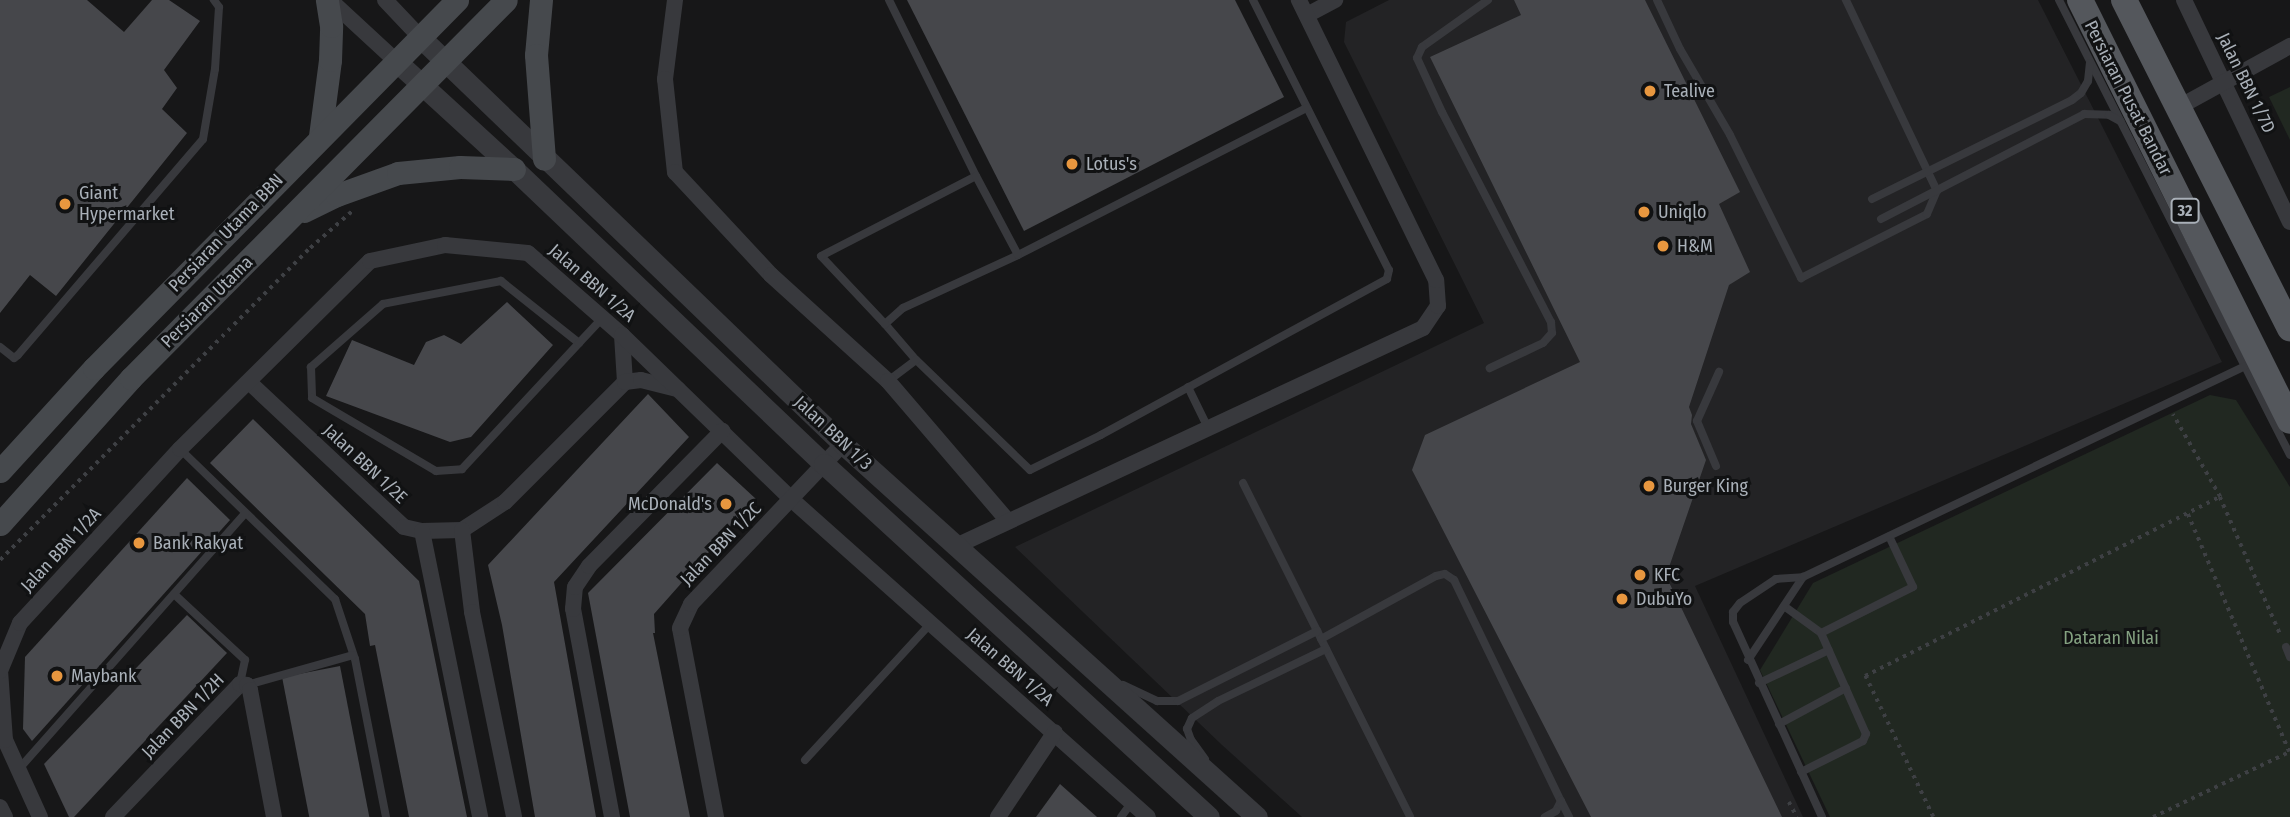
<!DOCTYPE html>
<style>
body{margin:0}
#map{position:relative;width:2290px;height:817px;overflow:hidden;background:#171718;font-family:"Fira Sans Condensed",sans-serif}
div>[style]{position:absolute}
.built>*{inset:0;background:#232325}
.green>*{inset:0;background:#212821}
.building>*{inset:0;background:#46474b;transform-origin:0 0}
.path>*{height:3.5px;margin-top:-1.75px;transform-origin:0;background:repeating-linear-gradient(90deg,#3e4044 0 3.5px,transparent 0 8.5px)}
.service>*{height:8px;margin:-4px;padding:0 4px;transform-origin:4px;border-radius:4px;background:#38393d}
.minor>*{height:16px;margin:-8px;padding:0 8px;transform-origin:8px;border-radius:8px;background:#38393d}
.tertiary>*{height:21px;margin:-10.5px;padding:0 10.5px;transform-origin:10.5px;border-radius:10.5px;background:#38393d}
.secondary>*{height:23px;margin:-11.5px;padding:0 11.5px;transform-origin:11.5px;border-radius:11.5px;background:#46494d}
.primary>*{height:26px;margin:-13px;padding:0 13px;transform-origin:13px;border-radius:13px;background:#54575c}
.dots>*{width:19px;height:19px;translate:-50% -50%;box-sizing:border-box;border:4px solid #111213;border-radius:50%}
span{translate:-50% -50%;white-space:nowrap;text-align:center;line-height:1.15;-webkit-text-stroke:6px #111213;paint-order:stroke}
.shield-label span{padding:2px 5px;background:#111213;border:2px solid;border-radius:5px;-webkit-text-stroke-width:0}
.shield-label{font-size:16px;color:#a9b0b8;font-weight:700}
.street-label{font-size:18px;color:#a9b0b8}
.poi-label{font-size:18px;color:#a9b0b8}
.left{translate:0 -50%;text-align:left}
.right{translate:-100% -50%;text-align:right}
.park-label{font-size:18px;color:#84a181}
</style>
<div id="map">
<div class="built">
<i style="clip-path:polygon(1389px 0,2038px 0,2222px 362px,1695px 586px,1803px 817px,1302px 817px,1222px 745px,1015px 547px,1484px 323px,1344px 42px,1346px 22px)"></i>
</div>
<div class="green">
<i style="clip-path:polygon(2290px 87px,2290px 140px,2269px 97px)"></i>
<i style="clip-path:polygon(2210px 395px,2236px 400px,2290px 487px,2290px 817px,1830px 817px,1760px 670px,1813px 583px)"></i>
</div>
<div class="building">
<i style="clip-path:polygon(0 0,87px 0,124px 32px,152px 0,169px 0,200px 21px,164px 70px,177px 88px,162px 109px,187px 133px,56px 296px,30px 275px,0 313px)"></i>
<i style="clip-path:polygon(907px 0,1235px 0,1284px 97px,1024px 231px)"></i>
<i style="clip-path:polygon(1514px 0,1645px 0,1740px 192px,1719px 204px,1750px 272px,1729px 285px,1689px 407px,1692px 415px,1691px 424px,1706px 460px,1666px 576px,1782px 817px,1591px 817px,1412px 470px,1425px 435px,1580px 362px,1430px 57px,1521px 15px)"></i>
<i style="clip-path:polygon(507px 302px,553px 345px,471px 437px,450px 442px,326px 396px,352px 340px,414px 365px,426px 342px,444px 335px,461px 344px)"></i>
<i style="clip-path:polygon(648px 394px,689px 437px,554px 582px,596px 817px,535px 817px,502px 625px,488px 565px)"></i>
<i style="clip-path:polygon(253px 419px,419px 581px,467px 817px,409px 817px,375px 645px,370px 646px,365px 614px,210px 463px)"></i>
<i style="clip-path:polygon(717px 463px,756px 499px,654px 614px,655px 633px,653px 633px,690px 817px,630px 817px,588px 593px)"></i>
<i style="clip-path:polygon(187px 478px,230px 520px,32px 741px,23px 729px,25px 657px)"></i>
<i style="clip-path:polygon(187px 615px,227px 653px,74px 817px,69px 817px,44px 764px)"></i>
<i style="left:340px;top:666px;width:154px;height:59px;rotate:79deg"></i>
<i style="clip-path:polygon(1060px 784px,1097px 817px,1036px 817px)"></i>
</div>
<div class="path">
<i style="left:2220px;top:497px;width:152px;rotate:66.3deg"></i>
<i style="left:0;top:560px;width:440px;rotate:-45.2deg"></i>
<i style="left:310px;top:248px;width:55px;rotate:-41.3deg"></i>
<i style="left:1789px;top:802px;width:17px;rotate:62deg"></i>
<i style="left:1933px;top:817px;width:157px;rotate:-115.7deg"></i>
<i style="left:1865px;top:676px;width:398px;rotate:-26.8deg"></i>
<i style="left:2220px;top:497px;width:95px;rotate:-119.8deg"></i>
<i style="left:2153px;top:817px;width:151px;rotate:-25.5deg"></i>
<i style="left:2289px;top:752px;width:260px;rotate:-113.1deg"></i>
</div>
<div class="service">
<i style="left:889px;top:0;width:196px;rotate:63.7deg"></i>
<i style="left:1253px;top:0;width:302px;rotate:63.3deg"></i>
<i style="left:1389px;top:270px;width:9px;rotate:103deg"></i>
<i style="left:1387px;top:279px;width:326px;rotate:151.4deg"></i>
<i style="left:1101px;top:435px;width:79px;rotate:153.8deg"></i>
<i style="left:1030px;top:470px;width:158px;rotate:-136deg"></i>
<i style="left:916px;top:360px;width:48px;rotate:-130.7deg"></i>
<i style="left:885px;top:324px;width:24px;rotate:-42deg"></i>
<i style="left:903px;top:308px;width:127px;rotate:-24.7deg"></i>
<i style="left:1018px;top:255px;width:324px;rotate:-27deg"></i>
<i style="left:1488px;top:0;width:81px;rotate:144.5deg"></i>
<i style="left:1422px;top:47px;width:12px;rotate:114deg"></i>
<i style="left:1417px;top:58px;width:60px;rotate:65.2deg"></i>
<i style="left:1442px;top:112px;width:237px;rotate:62.6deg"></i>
<i style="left:1551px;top:322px;width:11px;rotate:85deg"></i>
<i style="left:1552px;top:333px;width:13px;rotate:132deg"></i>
<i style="left:1543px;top:343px;width:59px;rotate:154.7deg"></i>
<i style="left:1657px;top:0;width:54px;rotate:64.9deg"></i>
<i style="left:1680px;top:49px;width:99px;rotate:59.8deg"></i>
<i style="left:1730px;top:135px;width:160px;rotate:63.6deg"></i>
<i style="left:1801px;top:278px;width:141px;rotate:-26.9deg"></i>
<i style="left:1927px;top:214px;width:25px;rotate:-67deg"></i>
<i style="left:1937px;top:191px;width:212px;rotate:-115.5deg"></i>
<i style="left:2059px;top:0;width:510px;rotate:63.08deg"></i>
<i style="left:1872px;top:199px;width:223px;rotate:-26.3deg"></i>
<i style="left:2072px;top:100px;width:11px;rotate:-38deg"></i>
<i style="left:2081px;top:93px;width:14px;rotate:-60deg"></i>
<i style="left:2088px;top:81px;width:18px;rotate:-84deg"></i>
<i style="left:1881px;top:219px;width:229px;rotate:-27.3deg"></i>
<i style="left:2084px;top:114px;width:25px;rotate:2deg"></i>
<i style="left:2109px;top:115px;width:13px;rotate:29deg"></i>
<i style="left:885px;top:324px;width:93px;rotate:-133.3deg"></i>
<i style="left:821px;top:256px;width:174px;rotate:-27.3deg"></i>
<i style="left:976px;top:176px;width:89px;rotate:62deg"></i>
<i style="left:579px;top:343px;width:100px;rotate:-141.5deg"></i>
<i style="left:501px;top:281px;width:120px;rotate:169deg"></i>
<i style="left:383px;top:304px;width:96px;rotate:138.8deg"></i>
<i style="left:311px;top:367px;width:31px;rotate:88deg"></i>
<i style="left:312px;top:398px;width:144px;rotate:30.5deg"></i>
<i style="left:436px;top:471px;width:26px;rotate:-4deg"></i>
<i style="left:462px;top:469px;width:172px;rotate:-47.1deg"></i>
<i style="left:579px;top:343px;width:35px;rotate:-47deg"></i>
<i style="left:0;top:347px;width:18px;rotate:38deg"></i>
<i style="left:14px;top:358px;width:5px;rotate:-37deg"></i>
<i style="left:18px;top:355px;width:284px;rotate:-49.4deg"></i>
<i style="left:203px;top:139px;width:71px;rotate:-80.3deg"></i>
<i style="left:215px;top:69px;width:62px;rotate:-86.3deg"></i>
<i style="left:219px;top:7px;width:9px;rotate:-126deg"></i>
<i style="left:888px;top:381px;width:35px;rotate:-37deg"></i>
<i style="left:1188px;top:387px;width:46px;rotate:64deg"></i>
<i style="left:180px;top:449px;width:216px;rotate:44.1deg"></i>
<i style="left:335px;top:599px;width:63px;rotate:71.6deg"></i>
<i style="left:355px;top:659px;width:161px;rotate:78.9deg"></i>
<i style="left:1716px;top:466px;width:49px;rotate:-112.9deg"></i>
<i style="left:1697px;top:421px;width:54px;rotate:-65.8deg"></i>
<i style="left:1243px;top:483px;width:373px;rotate:63.4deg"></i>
<i style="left:174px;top:594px;width:97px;rotate:42.9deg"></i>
<i style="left:245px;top:660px;width:25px;rotate:102deg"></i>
<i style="left:1784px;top:606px;width:46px;rotate:36.1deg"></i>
<i style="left:1821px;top:633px;width:103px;rotate:-26.6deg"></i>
<i style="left:1913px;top:587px;width:56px;rotate:-115.2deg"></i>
<i style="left:1321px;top:639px;width:131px;rotate:-28.7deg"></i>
<i style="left:1436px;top:576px;width:9px;rotate:-13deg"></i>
<i style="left:1445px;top:574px;width:11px;rotate:34deg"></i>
<i style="left:1454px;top:580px;width:246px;rotate:64.2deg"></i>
<i style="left:1561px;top:801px;width:11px;rotate:117deg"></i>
<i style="left:1556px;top:811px;width:13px;rotate:151deg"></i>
<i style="left:2286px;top:647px;width:11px;rotate:68deg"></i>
<i style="left:1748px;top:660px;width:100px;rotate:-56.5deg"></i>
<i style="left:1759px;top:683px;width:77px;rotate:-25.2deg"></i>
<i style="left:247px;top:685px;width:110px;rotate:-15.8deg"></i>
<i style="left:1123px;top:685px;width:38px;rotate:25deg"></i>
<i style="left:1157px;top:701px;width:21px"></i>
<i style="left:1178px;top:701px;width:156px;rotate:-26.7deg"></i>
<i style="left:1779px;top:724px;width:76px;rotate:-28.2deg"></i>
<i style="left:1205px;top:759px;width:24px;rotate:-126deg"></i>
<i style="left:1191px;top:740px;width:12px;rotate:-110deg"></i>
<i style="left:1187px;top:729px;width:12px;rotate:-66deg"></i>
<i style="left:1192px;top:718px;width:31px;rotate:-33deg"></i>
<i style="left:1218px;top:701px;width:120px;rotate:-25.7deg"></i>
<i style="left:805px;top:760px;width:186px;rotate:-47.4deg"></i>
<i style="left:18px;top:770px;width:343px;rotate:-48.5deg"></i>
<i style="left:1801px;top:772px;width:69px;rotate:-26.6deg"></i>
<i style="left:1863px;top:741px;width:8px;rotate:-67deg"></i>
<i style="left:1866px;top:734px;width:111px;rotate:-114deg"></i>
<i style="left:1561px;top:801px;width:18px;rotate:63deg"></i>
<i style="left:1121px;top:817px;width:19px;rotate:-54deg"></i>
<i style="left:1822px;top:817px;width:214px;rotate:-114.5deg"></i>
<i style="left:1733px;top:622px;width:10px;rotate:-90deg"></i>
<i style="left:1733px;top:612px;width:11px;rotate:-52deg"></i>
<i style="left:1740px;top:603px;width:43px;rotate:-33.7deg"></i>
<i style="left:1776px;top:579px;width:27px;rotate:-4deg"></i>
<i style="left:1803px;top:577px;width:488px;rotate:-25.5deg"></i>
</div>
<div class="minor">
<i style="left:330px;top:0;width:90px;rotate:42.7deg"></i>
<i style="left:385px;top:0;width:51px;rotate:46.6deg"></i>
<i style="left:675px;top:0;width:80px;rotate:97.2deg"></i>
<i style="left:665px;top:79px;width:94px;rotate:83.9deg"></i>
<i style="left:675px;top:172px;width:141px;rotate:47deg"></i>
<i style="left:771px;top:275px;width:158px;rotate:42.2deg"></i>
<i style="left:888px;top:381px;width:184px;rotate:49.4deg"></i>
<i style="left:2184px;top:0;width:246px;rotate:64.5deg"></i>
<i style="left:1307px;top:15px;width:32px;rotate:-28deg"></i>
<i style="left:2179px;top:107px;width:127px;rotate:-28.8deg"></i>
<i style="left:249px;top:382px;width:212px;rotate:43.1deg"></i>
<i style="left:404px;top:527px;width:18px;rotate:13deg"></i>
<i style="left:422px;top:531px;width:40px;rotate:-1.4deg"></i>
<i style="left:462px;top:530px;width:51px;rotate:-33.1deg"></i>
<i style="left:505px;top:502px;width:170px;rotate:-45deg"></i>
<i style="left:625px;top:382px;width:47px;rotate:-93.7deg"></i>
<i style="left:625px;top:382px;width:16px;rotate:-7deg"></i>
<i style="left:641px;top:380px;width:38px;rotate:14deg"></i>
<i style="left:462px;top:530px;width:83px;rotate:83deg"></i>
<i style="left:472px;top:612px;width:209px;rotate:78.4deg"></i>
<i style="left:422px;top:531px;width:292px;rotate:78.5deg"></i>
<i style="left:956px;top:546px;width:515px;rotate:-25.02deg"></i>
<i style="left:1423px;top:328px;width:27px;rotate:-56deg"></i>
<i style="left:1438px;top:306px;width:26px;rotate:-94deg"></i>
<i style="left:1436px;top:280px;width:312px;rotate:-116.1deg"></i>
<i style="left:0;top:807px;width:11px;rotate:63deg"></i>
<i style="left:40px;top:817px;width:85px;rotate:-114.4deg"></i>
<i style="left:5px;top:740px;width:69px;rotate:-94.1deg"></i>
<i style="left:0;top:671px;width:52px;rotate:-67.4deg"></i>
<i style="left:20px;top:623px;width:236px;rotate:-47.4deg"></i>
<i style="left:180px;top:449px;width:267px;rotate:-44.7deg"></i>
<i style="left:370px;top:261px;width:77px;rotate:-12deg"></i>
<i style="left:445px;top:245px;width:83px;rotate:5.5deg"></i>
<i style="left:528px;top:253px;width:125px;rotate:41.1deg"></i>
<i style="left:622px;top:335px;width:235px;rotate:44.1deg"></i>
<i style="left:791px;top:499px;width:478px;rotate:41.7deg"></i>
<i style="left:113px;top:817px;width:184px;rotate:-46.3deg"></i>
<i style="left:240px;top:684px;width:7px;rotate:8deg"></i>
<i style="left:247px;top:685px;width:6px;rotate:59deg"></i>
<i style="left:250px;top:690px;width:129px;rotate:79.3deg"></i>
<i style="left:612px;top:817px;width:212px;rotate:-100.6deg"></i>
<i style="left:573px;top:609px;width:22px;rotate:-85deg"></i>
<i style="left:575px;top:587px;width:25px;rotate:-56deg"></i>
<i style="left:589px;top:566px;width:190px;rotate:-45.4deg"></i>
<i style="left:716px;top:817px;width:192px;rotate:-100.8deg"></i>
<i style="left:680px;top:628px;width:26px;rotate:-65deg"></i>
<i style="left:691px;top:604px;width:221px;rotate:-46.5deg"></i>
<i style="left:998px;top:817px;width:102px;rotate:-56.2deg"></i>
</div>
<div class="tertiary">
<i style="left:420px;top:37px;width:587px;rotate:43.9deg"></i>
<i style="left:843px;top:444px;width:557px;rotate:42.02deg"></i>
<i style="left:396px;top:61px;width:160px;rotate:42.5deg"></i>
<i style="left:514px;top:169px;width:428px;rotate:43.6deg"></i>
<i style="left:824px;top:464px;width:522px;rotate:42.52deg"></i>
</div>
<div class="secondary">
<i style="left:541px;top:0;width:55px;rotate:95.2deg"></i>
<i style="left:536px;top:55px;width:104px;rotate:85.6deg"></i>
<i style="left:320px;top:136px;width:77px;rotate:-82.5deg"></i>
<i style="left:330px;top:60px;width:34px;rotate:-88deg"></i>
<i style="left:331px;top:26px;width:26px;rotate:-99deg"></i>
<i style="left:304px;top:211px;width:37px;rotate:-26deg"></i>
<i style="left:337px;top:195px;width:65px;rotate:-19.8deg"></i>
<i style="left:398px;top:173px;width:62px;rotate:-5.5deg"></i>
<i style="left:460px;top:167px;width:54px;rotate:2.1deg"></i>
<i style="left:0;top:471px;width:139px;rotate:-47.6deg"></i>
<i style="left:94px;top:368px;width:517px;rotate:-45.39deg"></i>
<i style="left:0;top:524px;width:196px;rotate:-48.1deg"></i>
<i style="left:131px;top:378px;width:532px;rotate:-45.23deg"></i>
</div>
<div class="primary">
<i style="left:2080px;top:0;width:470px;rotate:63.5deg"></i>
<i style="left:2124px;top:0;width:368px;rotate:63.2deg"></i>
</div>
<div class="dots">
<i style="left:1650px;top:91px;background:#e8973f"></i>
<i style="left:1072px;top:164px;background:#e8973f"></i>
<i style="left:65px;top:204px;background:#e8973f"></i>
<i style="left:1644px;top:212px;background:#e8973f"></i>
<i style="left:1663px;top:246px;background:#e8973f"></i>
<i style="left:1649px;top:486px;background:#e8973f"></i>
<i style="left:726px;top:504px;background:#e8973f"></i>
<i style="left:139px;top:543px;background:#e8973f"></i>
<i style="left:1640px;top:575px;background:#e8973f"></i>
<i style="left:1622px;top:599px;background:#e8973f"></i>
<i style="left:57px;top:676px;background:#e8973f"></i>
</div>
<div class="shield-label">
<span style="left:2185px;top:211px">32</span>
</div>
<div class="street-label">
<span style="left:2246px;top:83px;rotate:64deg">Jalan BBN 1/7D</span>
<span style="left:2128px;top:98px;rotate:63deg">Persiaran Pusat Bandar</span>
<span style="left:226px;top:233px;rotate:-46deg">Persiaran Utama BBN</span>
<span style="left:592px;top:283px;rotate:41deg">Jalan BBN 1/2A</span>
<span style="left:207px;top:302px;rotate:-45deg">Persiaran Utama</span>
<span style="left:833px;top:433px;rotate:43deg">Jalan BBN 1/3</span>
<span style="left:365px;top:464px;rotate:43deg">Jalan BBN 1/2E</span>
<span style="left:721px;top:544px;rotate:-46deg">Jalan BBN 1/2C</span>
<span style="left:61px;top:550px;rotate:-47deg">Jalan BBN 1/2A</span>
<span style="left:1010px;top:667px;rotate:41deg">Jalan BBN 1/2A</span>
<span style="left:183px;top:716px;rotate:-46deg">Jalan BBN 1/2H</span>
</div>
<div class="poi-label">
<span class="left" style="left:1664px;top:91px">Tealive</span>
<span class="left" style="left:1086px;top:164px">Lotus's</span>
<span class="left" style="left:79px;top:204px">Giant<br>Hypermarket</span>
<span class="left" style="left:1658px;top:212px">Uniqlo</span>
<span class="left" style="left:1677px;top:246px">H&amp;M</span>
<span class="left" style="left:1663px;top:486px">Burger King</span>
<span class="right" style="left:712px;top:504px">McDonald's</span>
<span class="left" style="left:153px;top:543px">Bank Rakyat</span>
<span class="left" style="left:1654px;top:575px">KFC</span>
<span class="left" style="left:1636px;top:599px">DubuYo</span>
<span class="left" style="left:71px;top:676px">Maybank</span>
</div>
<div class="park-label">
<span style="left:2111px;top:638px">Dataran Nilai</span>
</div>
</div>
